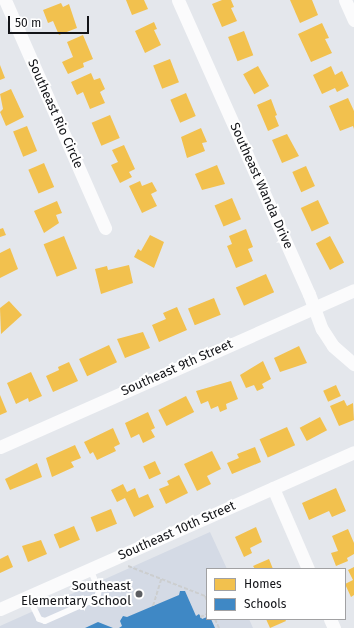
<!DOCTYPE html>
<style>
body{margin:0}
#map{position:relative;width:354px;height:628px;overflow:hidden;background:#e4e7ec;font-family:"Fira Sans",sans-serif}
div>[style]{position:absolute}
.built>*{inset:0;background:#d4dae5}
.homes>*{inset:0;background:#f2c14e;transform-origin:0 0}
.schools>*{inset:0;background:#3f88c5}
.path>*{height:2px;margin-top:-1px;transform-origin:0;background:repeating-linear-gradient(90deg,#cccecf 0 4px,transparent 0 6px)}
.lane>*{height:6px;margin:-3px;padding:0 3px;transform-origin:3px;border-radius:3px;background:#fbfbfc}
.street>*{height:13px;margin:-6.5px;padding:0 6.5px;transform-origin:6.5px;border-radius:6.5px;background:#fbfbfc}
.dots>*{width:11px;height:11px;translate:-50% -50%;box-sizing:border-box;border:2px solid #fff;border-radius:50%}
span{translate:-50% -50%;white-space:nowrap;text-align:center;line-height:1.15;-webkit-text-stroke:4px #fff;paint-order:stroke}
.street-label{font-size:13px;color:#131418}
.poi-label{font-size:13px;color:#131418}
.right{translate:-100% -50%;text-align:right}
.legend{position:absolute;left:206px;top:568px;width:140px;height:52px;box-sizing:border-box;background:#fff;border:1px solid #a1a1a3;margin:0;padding:5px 7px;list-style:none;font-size:12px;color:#131418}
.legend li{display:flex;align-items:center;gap:8px;height:20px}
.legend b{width:20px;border:1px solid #a1a1a3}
.scale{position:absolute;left:8px;top:16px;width:81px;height:18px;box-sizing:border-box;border:2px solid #131418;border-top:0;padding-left:5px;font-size:12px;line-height:14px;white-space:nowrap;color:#131418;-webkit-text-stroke:3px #fff;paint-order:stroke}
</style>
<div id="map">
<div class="built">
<i style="clip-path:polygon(210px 532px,227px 569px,207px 569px,207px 619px,249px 619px,253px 628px,0 628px,0 626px)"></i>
</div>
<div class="homes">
<i style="clip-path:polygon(126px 0,144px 0,148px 9px,132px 15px)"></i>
<i style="clip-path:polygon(222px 0,231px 0,234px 7px,231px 8px,237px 21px,222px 27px,212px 4px)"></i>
<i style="clip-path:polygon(290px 0,312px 0,318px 15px,300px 23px)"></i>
<i style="clip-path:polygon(61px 3px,63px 7px,69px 4px,77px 28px,59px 35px,53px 21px,48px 23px,43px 10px)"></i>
<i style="clip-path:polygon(154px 22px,157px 29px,154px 30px,161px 45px,145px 53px,135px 31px)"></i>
<i style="clip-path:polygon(322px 23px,329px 38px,325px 39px,332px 53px,311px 62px,298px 34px)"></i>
<i style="left:244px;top:31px;width:26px;height:17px;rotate:69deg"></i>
<i style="clip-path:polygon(83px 35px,93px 59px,83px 63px,84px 67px,68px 74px,62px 62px,73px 57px,67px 42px)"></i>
<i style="left:170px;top:59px;width:25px;height:18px;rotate:69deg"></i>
<i style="clip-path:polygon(0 65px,5px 78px,0 80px)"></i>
<i style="left:258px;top:66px;width:23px;height:17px;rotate:61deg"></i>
<i style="clip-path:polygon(331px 66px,335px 75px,342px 71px,349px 86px,337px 92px,335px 88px,322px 94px,313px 75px)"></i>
<i style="clip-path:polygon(91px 73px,94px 80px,100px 78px,105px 89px,100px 92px,105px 103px,90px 109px,83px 92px,77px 95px,71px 82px)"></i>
<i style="clip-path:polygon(11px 89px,24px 117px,6px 126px,0 112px,3px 109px,0 94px)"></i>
<i style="left:186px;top:93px;width:25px;height:17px;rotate:67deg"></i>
<i style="clip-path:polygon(348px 98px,354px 111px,354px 129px,353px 126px,340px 131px,329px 106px)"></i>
<i style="clip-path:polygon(271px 99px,277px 115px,275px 116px,279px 126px,268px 131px,257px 105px)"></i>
<i style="left:110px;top:115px;width:25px;height:20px;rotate:67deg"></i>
<i style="left:27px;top:126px;width:27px;height:15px;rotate:68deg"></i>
<i style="clip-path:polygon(201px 128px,207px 142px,202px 143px,205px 151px,187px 158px,181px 137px)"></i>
<i style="clip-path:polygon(287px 134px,299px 156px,282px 163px,272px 140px)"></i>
<i style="clip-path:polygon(124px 145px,135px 169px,129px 172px,132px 177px,120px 183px,111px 165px,118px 162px,112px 150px)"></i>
<i style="left:44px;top:163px;width:26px;height:17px;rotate:67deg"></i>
<i style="clip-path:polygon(217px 165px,225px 184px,202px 190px,195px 174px)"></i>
<i style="left:306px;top:166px;width:22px;height:15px;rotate:66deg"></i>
<i style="clip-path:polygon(140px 181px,142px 186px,152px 182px,157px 191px,151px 194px,157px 206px,142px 213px,129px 186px)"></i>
<i style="left:232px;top:198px;width:23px;height:19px;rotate:67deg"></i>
<i style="left:318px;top:200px;width:26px;height:19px;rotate:65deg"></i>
<i style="clip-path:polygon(57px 201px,62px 213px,56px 215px,59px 223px,44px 233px,34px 211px)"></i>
<i style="clip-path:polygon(3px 228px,6px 235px,0 237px,0 229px)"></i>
<i style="clip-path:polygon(246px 229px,253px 247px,248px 249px,253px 261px,236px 268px,227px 246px,232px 244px,229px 236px)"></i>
<i style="clip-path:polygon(150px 235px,164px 242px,154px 268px,134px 257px,138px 249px,141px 251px)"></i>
<i style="left:64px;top:236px;width:35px;height:22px;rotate:68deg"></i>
<i style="left:330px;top:236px;width:30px;height:16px;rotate:62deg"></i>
<i style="clip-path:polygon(10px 248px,18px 269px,0 278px,0 253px)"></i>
<i style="clip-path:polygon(129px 265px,133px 283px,101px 294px,95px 269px,107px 266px,108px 270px)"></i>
<i style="left:266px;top:274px;width:20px;height:33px;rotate:66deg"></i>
<i style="left:214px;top:298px;width:18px;height:28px;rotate:68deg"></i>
<i style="clip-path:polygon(9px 301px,22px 315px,1px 334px,0 308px)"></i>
<i style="clip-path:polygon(177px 307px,187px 330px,159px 342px,152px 325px,166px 319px,163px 313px)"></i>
<i style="clip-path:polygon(143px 332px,150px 348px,125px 358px,117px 339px)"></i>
<i style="left:109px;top:345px;width:19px;height:33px;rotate:65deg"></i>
<i style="clip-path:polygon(299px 346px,307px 363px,280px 372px,274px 358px)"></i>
<i style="clip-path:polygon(263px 361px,271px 379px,262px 384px,264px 388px,257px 391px,254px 385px,246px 388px,240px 375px)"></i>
<i style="clip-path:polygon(69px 362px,78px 381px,53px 392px,46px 376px,59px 370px,58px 367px)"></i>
<i style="clip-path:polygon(31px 372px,42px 396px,29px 402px,28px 398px,16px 404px,7px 383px)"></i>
<i style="clip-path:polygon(231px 381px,238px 399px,226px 404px,227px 409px,220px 412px,218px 406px,211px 409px,208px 401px,201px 404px,196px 391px)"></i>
<i style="left:336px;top:385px;width:12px;height:14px;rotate:66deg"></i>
<i style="clip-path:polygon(0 395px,7px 412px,0 415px)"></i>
<i style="left:186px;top:396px;width:18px;height:31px;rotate:63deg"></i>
<i style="clip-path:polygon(344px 400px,347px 406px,353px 403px,354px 420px,339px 426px,330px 406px)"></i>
<i style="clip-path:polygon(148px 412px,155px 428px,151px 430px,155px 437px,143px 443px,139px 434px,131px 438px,125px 423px)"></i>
<i style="left:320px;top:417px;width:15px;height:23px;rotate:62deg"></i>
<i style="left:287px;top:427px;width:20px;height:30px;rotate:66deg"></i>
<i style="clip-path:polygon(113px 428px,120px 444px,114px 447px,116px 451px,97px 460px,93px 452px,90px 454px,84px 442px)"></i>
<i style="clip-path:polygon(75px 445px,81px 458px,71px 462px,74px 467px,52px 477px,46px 458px)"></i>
<i style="clip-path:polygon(255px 447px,261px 462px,232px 474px,227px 463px,239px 458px,237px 454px)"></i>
<i style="clip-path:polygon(212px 451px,221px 469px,207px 476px,211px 484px,197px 491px,184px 464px)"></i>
<i style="left:155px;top:461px;width:14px;height:13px;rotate:65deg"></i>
<i style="clip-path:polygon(37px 463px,42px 477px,10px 490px,5px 479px)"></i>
<i style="clip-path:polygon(179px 475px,188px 493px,166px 504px,159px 489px,169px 485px,167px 481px)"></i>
<i style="clip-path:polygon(123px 484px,127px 492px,135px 488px,139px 498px,148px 494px,154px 507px,134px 517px,125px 498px,117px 502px,111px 490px)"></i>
<i style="clip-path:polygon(336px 488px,346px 511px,332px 517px,329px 511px,309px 520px,302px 503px)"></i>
<i style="left:111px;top:509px;width:16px;height:22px;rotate:68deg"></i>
<i style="left:74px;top:526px;width:15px;height:22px;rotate:67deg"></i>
<i style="clip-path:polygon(256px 527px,262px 542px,250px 548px,252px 553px,244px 557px,235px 537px)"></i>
<i style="clip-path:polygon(348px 529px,354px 543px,354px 554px,347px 558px,348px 561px,336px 566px,331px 553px,338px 551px,332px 536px)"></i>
<i style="clip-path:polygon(41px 540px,47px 554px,28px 562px,22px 546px)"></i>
<i style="clip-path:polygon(8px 555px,13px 567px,0 573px,0 559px)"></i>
<i style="clip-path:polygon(269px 559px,273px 569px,255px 569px,253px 566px)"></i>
<i style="clip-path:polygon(354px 567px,354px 595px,351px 597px,345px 584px,353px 580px,348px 570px)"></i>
<i style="clip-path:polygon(266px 619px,285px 619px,286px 621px,270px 628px)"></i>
</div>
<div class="schools">
<i style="clip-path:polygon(180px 591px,185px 591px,196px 616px,199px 614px,202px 619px,207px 617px,211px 619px,215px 628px,119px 628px,122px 626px,120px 621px,123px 616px,127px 617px,179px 595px)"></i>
<i style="clip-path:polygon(98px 622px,113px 628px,85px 628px)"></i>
</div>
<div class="path">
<i style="left:128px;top:566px;width:83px;rotate:21.3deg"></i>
<i style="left:205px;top:596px;width:5px;rotate:68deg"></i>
<i style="left:153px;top:606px;width:28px;rotate:-73deg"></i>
<i style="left:200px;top:617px;width:8px;rotate:-23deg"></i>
<i style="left:215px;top:619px;width:10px;rotate:66deg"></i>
</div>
<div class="lane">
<i style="left:28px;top:596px;width:25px;rotate:64deg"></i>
<i style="left:39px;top:619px;width:6px;rotate:18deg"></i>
<i style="left:45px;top:621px;width:57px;rotate:-23.9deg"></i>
<i style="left:97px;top:598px;width:8px;rotate:-76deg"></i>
<i style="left:99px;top:590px;width:23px;rotate:-113deg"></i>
</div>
<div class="street">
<i style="left:5px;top:0;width:249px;rotate:66.3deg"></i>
<i style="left:178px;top:0;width:322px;rotate:66deg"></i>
<i style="left:309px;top:294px;width:37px;rotate:70deg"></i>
<i style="left:322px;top:329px;width:20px;rotate:57deg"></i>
<i style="left:333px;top:346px;width:28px;rotate:41deg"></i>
<i style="left:345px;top:0;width:22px;rotate:66deg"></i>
<i style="left:0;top:447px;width:387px;rotate:-23.9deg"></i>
<i style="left:273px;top:488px;width:88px;rotate:66.6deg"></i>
<i style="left:0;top:609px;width:387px;rotate:-23.9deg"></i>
<i style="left:330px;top:619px;width:10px;rotate:66deg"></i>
</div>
<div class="dots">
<i style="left:139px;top:594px;background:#5c5e62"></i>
</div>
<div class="street-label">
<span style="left:55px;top:114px;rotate:66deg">Southeast Rio Circle</span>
<span style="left:261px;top:186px;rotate:66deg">Southeast Wanda Drive</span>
<span style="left:177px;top:368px;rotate:-24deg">Southeast 9th Street</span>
<span style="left:177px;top:531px;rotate:-24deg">Southeast 10th Street</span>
</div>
<div class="poi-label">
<span class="right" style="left:131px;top:594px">Southeast<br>Elementary School</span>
</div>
<ul class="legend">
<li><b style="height:11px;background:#f2c14e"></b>Homes</li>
<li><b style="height:11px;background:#3f88c5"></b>Schools</li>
</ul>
<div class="scale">50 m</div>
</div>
